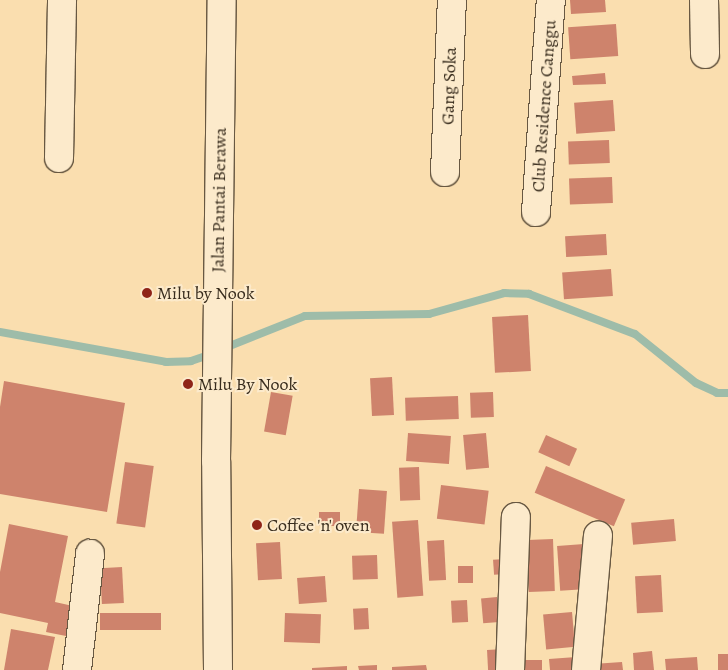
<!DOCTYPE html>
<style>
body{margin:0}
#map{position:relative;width:728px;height:670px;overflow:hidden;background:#fadeaf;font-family:Alegreya,serif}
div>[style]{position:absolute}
.stream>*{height:8px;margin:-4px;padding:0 4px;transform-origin:4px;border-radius:4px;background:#9ebca9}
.building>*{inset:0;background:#ce836c;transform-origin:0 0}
.roads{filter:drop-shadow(1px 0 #685842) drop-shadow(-1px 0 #685842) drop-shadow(0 1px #685842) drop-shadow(0 -1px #685842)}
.minor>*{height:28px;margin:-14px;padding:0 14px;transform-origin:14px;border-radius:14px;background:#fceacb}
.tertiary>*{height:28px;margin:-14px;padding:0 14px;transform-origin:14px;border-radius:14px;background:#fceacb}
.dots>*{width:14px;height:14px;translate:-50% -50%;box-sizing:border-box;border:2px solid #fceacb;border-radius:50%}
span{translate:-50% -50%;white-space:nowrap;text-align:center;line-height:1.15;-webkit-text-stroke:4px #fceacb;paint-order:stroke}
.street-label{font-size:18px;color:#382c1d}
.poi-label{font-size:18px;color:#382c1d}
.left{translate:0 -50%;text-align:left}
</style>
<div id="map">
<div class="stream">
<i style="left:0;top:332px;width:169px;rotate:10.2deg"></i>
<i style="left:166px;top:362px;width:25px;rotate:-2deg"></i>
<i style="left:191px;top:361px;width:21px;rotate:-19deg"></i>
<i style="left:222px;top:349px;width:89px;rotate:-21.7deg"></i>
<i style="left:305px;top:316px;width:124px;rotate:-0.9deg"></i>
<i style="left:429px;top:314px;width:78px;rotate:-15.6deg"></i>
<i style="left:504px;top:293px;width:25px;rotate:2deg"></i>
<i style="left:529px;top:294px;width:113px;rotate:20.7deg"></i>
<i style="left:635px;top:334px;width:78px;rotate:38.8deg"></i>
<i style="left:696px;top:383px;width:23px;rotate:25deg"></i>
<i style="left:717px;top:393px;width:11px"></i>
</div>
<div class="building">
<i style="clip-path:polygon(570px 0,605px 0,606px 12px,571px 14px)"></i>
<i style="left:616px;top:24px;width:32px;height:48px;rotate:86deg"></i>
<i style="clip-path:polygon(605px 73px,606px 84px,573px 85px,572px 76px)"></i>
<i style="left:613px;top:100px;width:31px;height:39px;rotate:86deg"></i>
<i style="left:609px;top:140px;width:23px;height:41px;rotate:88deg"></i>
<i style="left:612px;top:177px;width:26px;height:43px;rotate:88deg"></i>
<i style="left:606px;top:234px;width:21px;height:41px;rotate:87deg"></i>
<i style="left:611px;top:269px;width:27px;height:49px;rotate:86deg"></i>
<i style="left:528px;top:315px;width:56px;height:36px;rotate:87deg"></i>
<i style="left:392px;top:377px;width:38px;height:22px;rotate:87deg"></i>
<i style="clip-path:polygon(4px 381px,125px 403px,107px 512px,0 494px,0 407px)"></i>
<i style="left:271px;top:392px;width:22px;height:40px;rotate:10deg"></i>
<i style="left:493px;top:392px;width:25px;height:23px;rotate:88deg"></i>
<i style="left:458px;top:396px;width:23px;height:53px;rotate:88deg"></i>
<i style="left:408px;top:433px;width:43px;height:28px;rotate:4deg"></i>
<i style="left:486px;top:433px;width:35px;height:23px;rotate:85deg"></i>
<i style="left:546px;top:435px;width:34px;height:19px;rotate:24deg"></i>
<i style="left:125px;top:462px;width:29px;height:62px;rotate:8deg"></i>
<i style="left:546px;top:466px;width:86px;height:29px;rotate:23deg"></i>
<i style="left:419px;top:467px;width:33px;height:20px;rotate:88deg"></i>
<i style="left:441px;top:485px;width:48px;height:34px;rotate:7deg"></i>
<i style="left:359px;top:489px;width:28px;height:43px;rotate:4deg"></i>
<i style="left:340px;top:512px;width:14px;height:21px;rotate:90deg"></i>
<i style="left:674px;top:519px;width:22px;height:43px;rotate:85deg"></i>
<i style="left:418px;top:520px;width:76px;height:26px;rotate:86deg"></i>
<i style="clip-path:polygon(9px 524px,68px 536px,55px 602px,82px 608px,76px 638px,46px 632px,48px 623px,0 613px,0 572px)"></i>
<i style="left:553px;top:539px;width:52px;height:26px;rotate:88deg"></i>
<i style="left:444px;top:540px;width:40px;height:17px;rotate:87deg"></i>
<i style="left:280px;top:542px;width:37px;height:24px;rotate:87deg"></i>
<i style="left:584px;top:544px;width:45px;height:27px;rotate:86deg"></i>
<i style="left:377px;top:555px;width:24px;height:25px;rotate:88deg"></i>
<i style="left:505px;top:559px;width:15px;height:12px;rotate:86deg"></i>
<i style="left:458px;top:566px;width:15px;height:17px"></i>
<i style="left:122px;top:567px;width:36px;height:22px;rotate:87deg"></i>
<i style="left:661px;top:575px;width:37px;height:26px;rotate:87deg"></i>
<i style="left:325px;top:576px;width:26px;height:28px;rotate:86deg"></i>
<i style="left:497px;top:597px;width:25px;height:16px;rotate:85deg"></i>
<i style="left:467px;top:600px;width:22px;height:16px;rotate:87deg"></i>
<i style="left:368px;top:608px;width:21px;height:15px;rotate:87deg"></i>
<i style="left:572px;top:612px;width:35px;height:29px;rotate:85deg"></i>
<i style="left:161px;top:613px;width:17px;height:61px;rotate:90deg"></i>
<i style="left:285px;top:613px;width:36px;height:29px;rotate:2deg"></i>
<i style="clip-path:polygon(11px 629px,55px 637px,48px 670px,4px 670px)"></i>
<i style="left:504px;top:649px;width:21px;height:17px;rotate:87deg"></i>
<i style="clip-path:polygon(652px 651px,654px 670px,634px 670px,633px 653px)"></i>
<i style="left:718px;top:654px;width:10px;height:16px"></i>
<i style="clip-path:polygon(576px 657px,577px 670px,550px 670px,549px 659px)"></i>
<i style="clip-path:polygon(697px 657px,698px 670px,666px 670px,665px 659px)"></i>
<i style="left:542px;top:660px;width:10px;height:22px;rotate:90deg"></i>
<i style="clip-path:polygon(622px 662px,623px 670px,593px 670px,593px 664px)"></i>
<i style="clip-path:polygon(377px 665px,377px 670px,359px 670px,358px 666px)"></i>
<i style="clip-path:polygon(426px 665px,427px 670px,392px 670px,392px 667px)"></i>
<i style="clip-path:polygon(347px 666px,347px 670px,312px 670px,312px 668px)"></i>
</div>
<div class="roads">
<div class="minor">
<i style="left:704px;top:0;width:54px;rotate:88.9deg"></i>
<i style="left:59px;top:158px;width:158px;rotate:-88.9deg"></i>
<i style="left:445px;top:172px;width:172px;rotate:-87.7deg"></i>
<i style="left:536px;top:212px;width:213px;rotate:-86deg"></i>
<i style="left:77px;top:670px;width:117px;rotate:-83.6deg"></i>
<i style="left:510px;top:670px;width:153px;rotate:-87.8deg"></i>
<i style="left:586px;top:670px;width:135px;rotate:-84.9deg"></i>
</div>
<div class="tertiary">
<i style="left:218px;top:670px;width:209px;rotate:-90.5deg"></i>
<i style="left:216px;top:461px;width:461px;rotate:-89.3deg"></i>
</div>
</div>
<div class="dots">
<i style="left:147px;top:293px;background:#8f2418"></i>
<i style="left:188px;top:384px;background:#8f2418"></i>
<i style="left:257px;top:525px;background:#8f2418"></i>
</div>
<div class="street-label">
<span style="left:449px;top:86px;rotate:-88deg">Gang Soka</span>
<span style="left:544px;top:106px;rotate:-86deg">Club Residence Canggu</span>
<span style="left:219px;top:200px;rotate:-89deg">Jalan Pantai Berawa</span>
</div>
<div class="poi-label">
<span class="left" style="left:157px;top:293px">Milu by Nook</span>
<span class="left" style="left:198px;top:384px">Milu By Nook</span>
<span class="left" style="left:267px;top:525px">Coffee 'n' oven</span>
</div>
</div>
